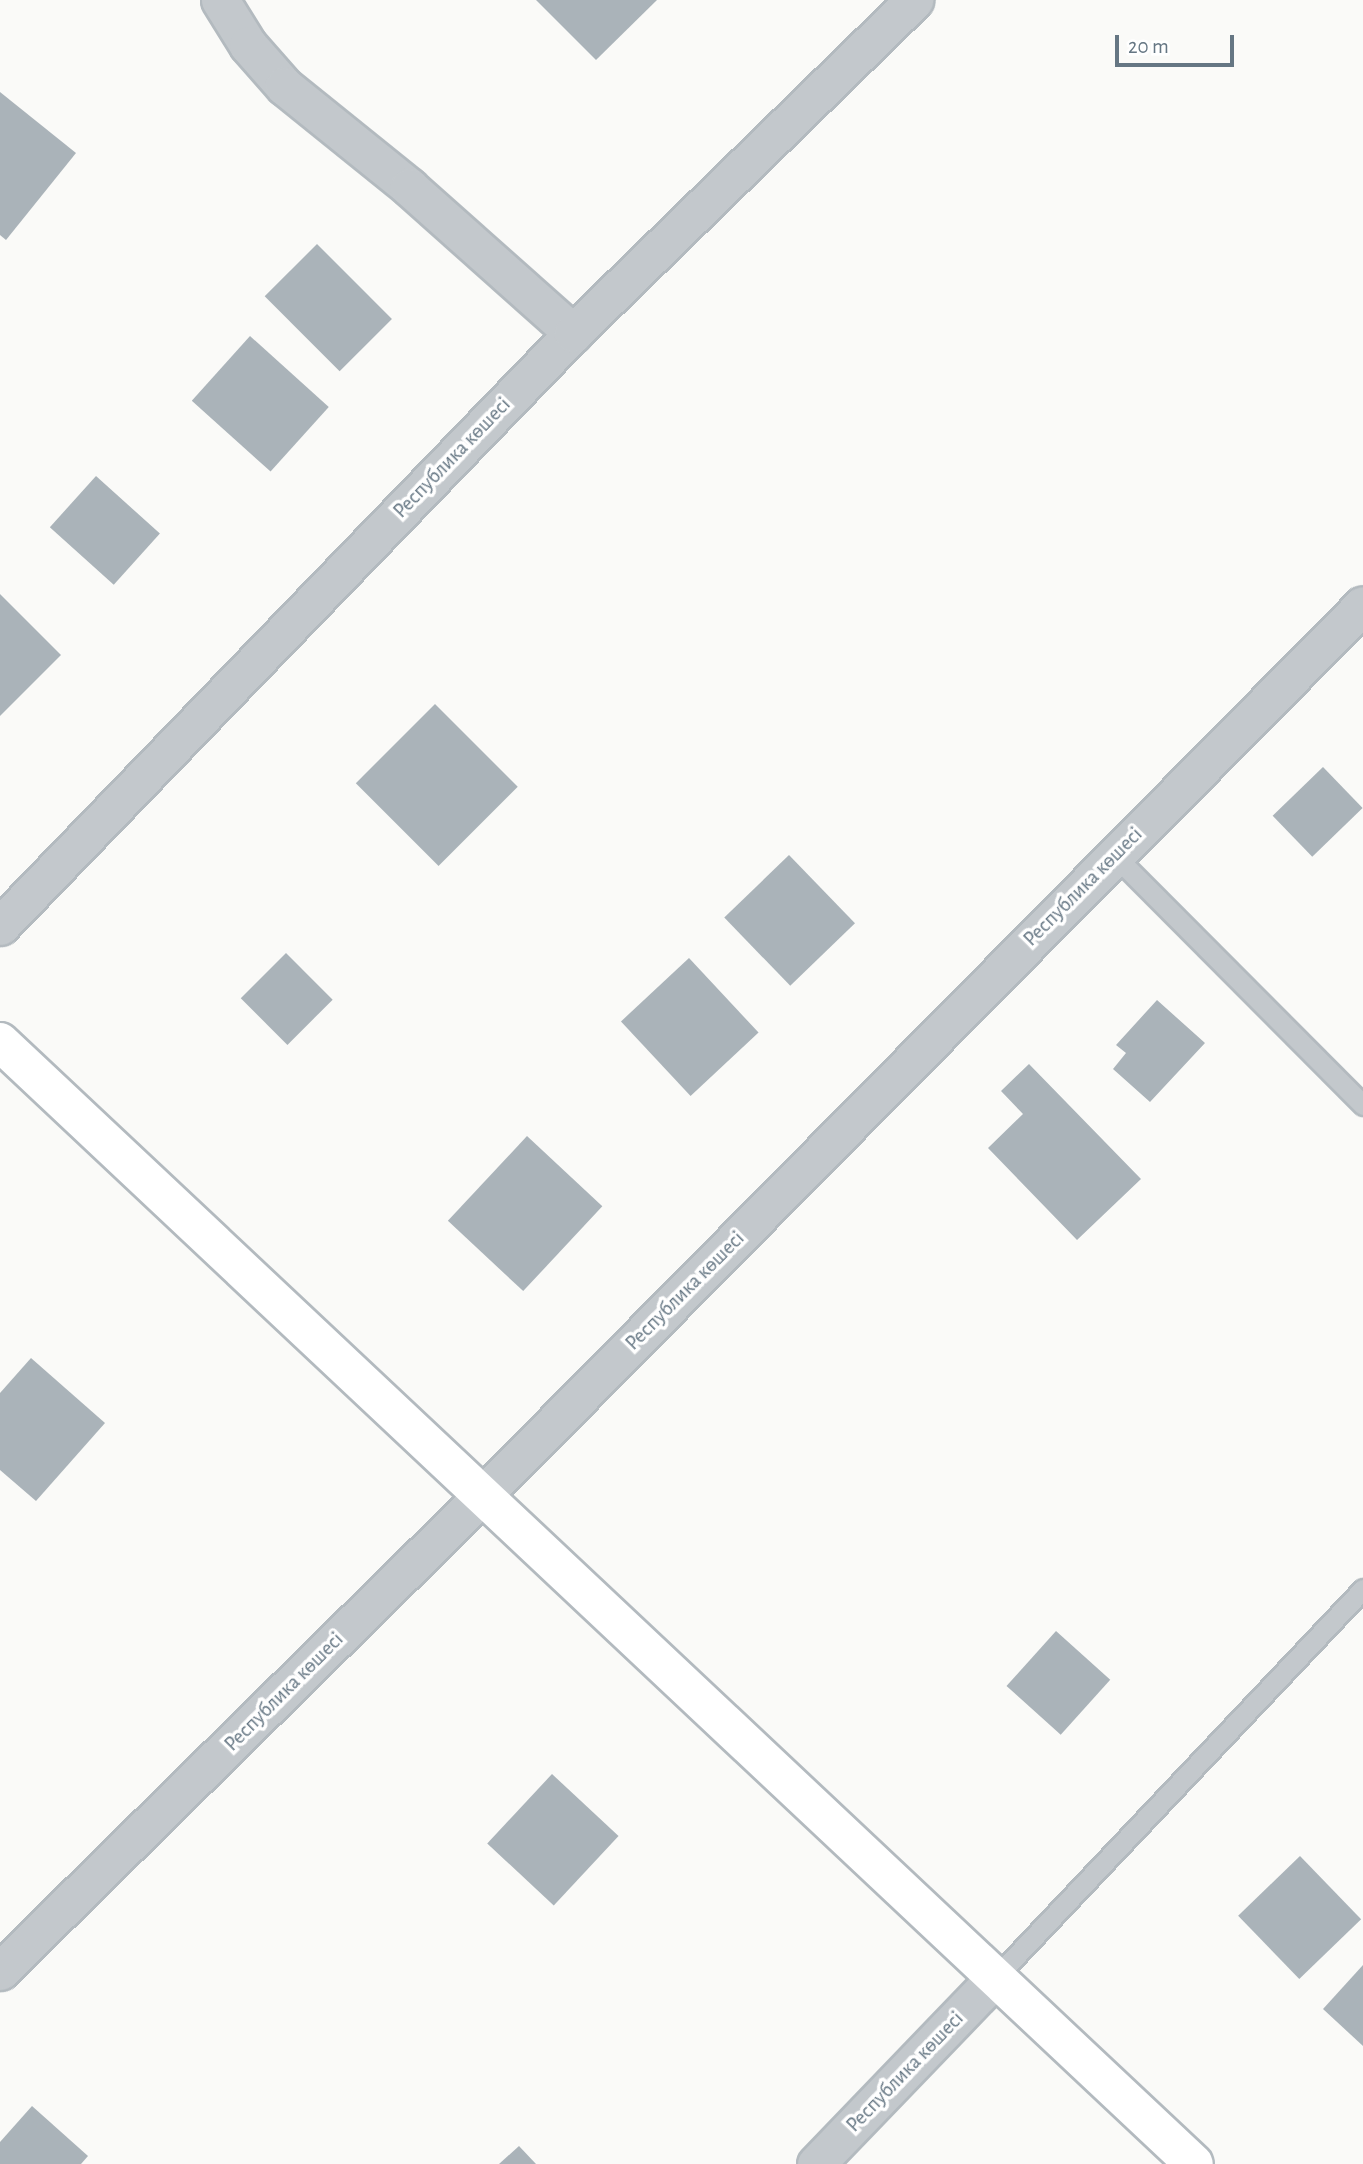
<!DOCTYPE html>
<meta charset="utf-8">
<style>
body{margin:0}
#map{position:relative;width:1363px;height:2164px;overflow:hidden;background:#fafaf8;font-family:"Alegreya Sans",sans-serif}
div>[style]{position:absolute}
.building>*{inset:0;background:#aab3b9;transform-origin:0 0}
.roads{filter:drop-shadow(2px 0 #b3babf) drop-shadow(-2px 0 #b3babf) drop-shadow(0 2px #b3babf) drop-shadow(0 -2px #b3babf)}
.lane>*{height:19px;margin:-9.5px;padding:0 9.5px;transform-origin:9.5px;border-radius:9.5px;background:#c3c8cc}
.street>*{height:37px;margin:-18.5px;padding:0 18.5px;transform-origin:18.5px;border-radius:18.5px;background:#c3c8cc}
.secondary>*{height:38px;margin:-19px;padding:0 19px;transform-origin:19px;border-radius:19px;background:#fff}
span{translate:-50% -50%;white-space:nowrap;text-align:center;line-height:1.15;-webkit-text-stroke:7px #fff;paint-order:stroke}
.street-label{font-size:21px;color:#657683}
.scale{position:absolute;left:1115px;top:35px;width:119px;height:32px;box-sizing:border-box;border:4px solid #657683;border-top:0;padding-left:9px;font-size:21px;line-height:24px;white-space:nowrap;color:#657683;-webkit-text-stroke:5px #fff;paint-order:stroke}
</style>
<div id="map">
<div class="building">
<i style="clip-path:polygon(536px 0,657px 0,596px 60px)"></i>
<i style="clip-path:polygon(0 92px,76px 153px,6px 240px,0 235px)"></i>
<i style="left:317px;top:244px;width:106px;height:74px;rotate:45deg"></i>
<i style="left:250px;top:336px;width:106px;height:87px;rotate:42deg"></i>
<i style="left:96px;top:476px;width:86px;height:69px;rotate:42deg"></i>
<i style="clip-path:polygon(0 594px,61px 655px,0 716px)"></i>
<i style="left:435px;top:704px;width:117px;height:112px;rotate:45deg"></i>
<i style="left:1323px;top:767px;width:57px;height:70px;rotate:46deg"></i>
<i style="left:789px;top:855px;width:95px;height:90px;rotate:46deg"></i>
<i style="left:286px;top:953px;width:66px;height:64px;rotate:45deg"></i>
<i style="left:689px;top:958px;width:102px;height:93px;rotate:47deg"></i>
<i style="clip-path:polygon(1157px 1000px,1205px 1043px,1150px 1102px,1113px 1069px,1126px 1053px,1116px 1045px)"></i>
<i style="clip-path:polygon(1029px 1064px,1141px 1179px,1077px 1240px,988px 1148px,1023px 1114px,1001px 1091px)"></i>
<i style="left:527px;top:1136px;width:103px;height:116px;rotate:43deg"></i>
<i style="clip-path:polygon(31px 1358px,105px 1423px,36px 1501px,0 1470px,0 1393px)"></i>
<i style="left:1056px;top:1631px;width:73px;height:74px;rotate:42deg"></i>
<i style="left:552px;top:1774px;width:91px;height:95px;rotate:43deg"></i>
<i style="left:1300px;top:1856px;width:88px;height:86px;rotate:46deg"></i>
<i style="clip-path:polygon(1363px 1965px,1363px 2046px,1323px 2009px)"></i>
<i style="clip-path:polygon(32px 2106px,88px 2156px,81px 2164px,0 2164px,0 2142px)"></i>
<i style="clip-path:polygon(519px 2146px,536px 2164px,499px 2164px)"></i>
</div>
<div class="roads">
<div class="lane">
<i style="left:1114px;top:855px;width:353px;rotate:45.1deg"></i>
<i style="left:994px;top:1979px;width:537px;rotate:-46.58deg"></i>
</div>
<div class="street">
<i style="left:220px;top:0;width:53px;rotate:58.1deg"></i>
<i style="left:248px;top:45px;width:55px;rotate:48.7deg"></i>
<i style="left:284px;top:86px;width:161px;rotate:38.9deg"></i>
<i style="left:409px;top:187px;width:220px;rotate:41.7deg"></i>
<i style="left:0;top:926px;width:825px;rotate:-45.98deg"></i>
<i style="left:573px;top:333px;width:477px;rotate:-44.3deg"></i>
<i style="left:0;top:1971px;width:675px;rotate:-44.58deg"></i>
<i style="left:481px;top:1497px;width:1254px;rotate:-45.32deg"></i>
<i style="left:816px;top:2164px;width:257px;rotate:-46.1deg"></i>
</div>
<div class="secondary">
<i style="left:0;top:1042px;width:1638px;rotate:43.22deg"></i>
</div>
</div>
<div class="street-label">
<span style="left:452px;top:458px;rotate:-46deg">Республика көшесі</span>
<span style="left:1083px;top:887px;rotate:-45deg">Республика көшесі</span>
<span style="left:685px;top:1291px;rotate:-45deg">Республика көшесі</span>
<span style="left:284px;top:1692px;rotate:-45deg">Республика көшесі</span>
<span style="left:905px;top:2072px;rotate:-46deg">Республика көшесі</span>
</div>
<div class="scale">20 m</div>
</div>
